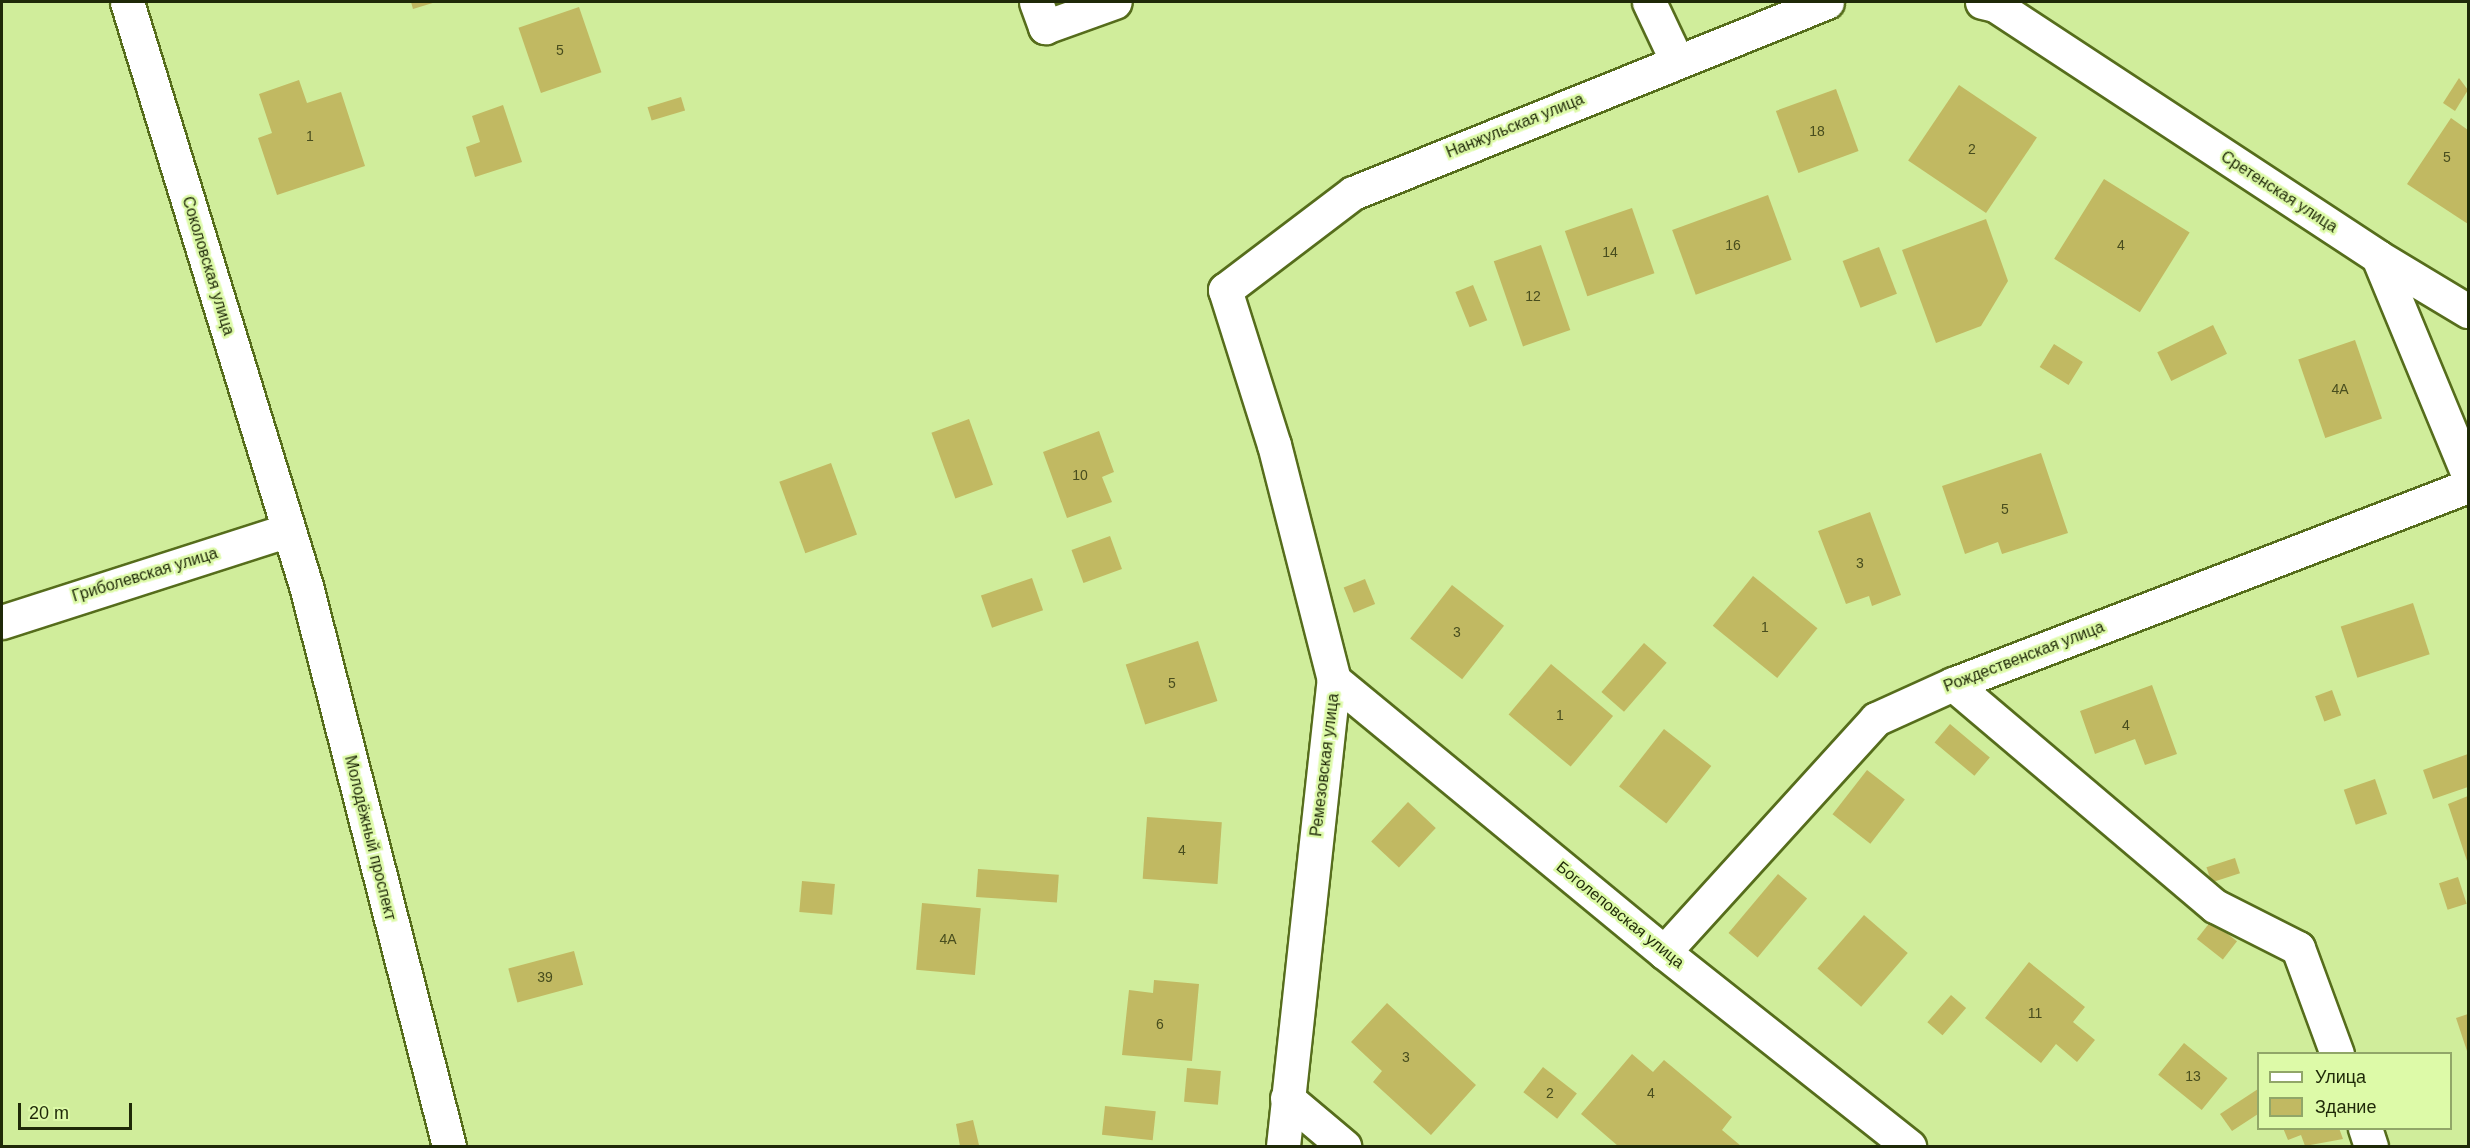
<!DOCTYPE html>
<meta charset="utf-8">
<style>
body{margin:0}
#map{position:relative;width:2470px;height:1148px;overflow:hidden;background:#d0ed9b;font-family:Helvetica,sans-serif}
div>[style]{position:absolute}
.building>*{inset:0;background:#c1b962;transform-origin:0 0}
.roads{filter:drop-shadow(2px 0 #566d1c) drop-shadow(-2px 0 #566d1c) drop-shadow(0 2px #566d1c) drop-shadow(0 -2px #566d1c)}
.minor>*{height:33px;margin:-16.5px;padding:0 16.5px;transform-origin:16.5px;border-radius:16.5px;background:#fff}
span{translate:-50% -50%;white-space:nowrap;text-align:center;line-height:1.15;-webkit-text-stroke:5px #ddfaa8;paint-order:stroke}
.number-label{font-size:14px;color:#484d1e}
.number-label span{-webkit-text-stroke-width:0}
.street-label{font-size:16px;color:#1f2908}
.frame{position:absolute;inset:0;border:3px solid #1f2908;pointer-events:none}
.legend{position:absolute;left:2257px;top:1052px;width:195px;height:78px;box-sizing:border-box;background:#ddfaa8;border:2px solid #91a668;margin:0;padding:8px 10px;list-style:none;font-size:18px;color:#1f2908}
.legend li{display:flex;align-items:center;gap:12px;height:30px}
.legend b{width:30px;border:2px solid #91a668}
.scale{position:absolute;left:18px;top:1103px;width:114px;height:27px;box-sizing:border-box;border:3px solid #1f2908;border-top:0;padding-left:8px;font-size:18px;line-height:21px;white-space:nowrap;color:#1f2908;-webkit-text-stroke:4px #ddfaa8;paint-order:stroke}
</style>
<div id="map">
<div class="building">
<i style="clip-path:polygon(411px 2px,436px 2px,413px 9px)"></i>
<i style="left:579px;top:7px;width:69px;height:64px;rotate:71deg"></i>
<i style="clip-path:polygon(2459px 78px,2468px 90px,2455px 111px,2443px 103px)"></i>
<i style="clip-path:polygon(299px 80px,307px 103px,341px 92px,365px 166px,277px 195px,258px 138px,272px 133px,259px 94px)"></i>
<i style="left:1959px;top:85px;width:94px;height:91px;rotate:34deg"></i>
<i style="left:1836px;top:89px;width:66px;height:64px;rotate:70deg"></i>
<i style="left:681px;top:97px;width:14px;height:35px;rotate:73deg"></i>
<i style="clip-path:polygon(503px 105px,522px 162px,475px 177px,466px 147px,480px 142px,472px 116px)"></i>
<i style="clip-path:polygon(2451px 118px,2468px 130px,2468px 224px,2407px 184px)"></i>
<i style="left:2104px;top:179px;width:101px;height:94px;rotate:32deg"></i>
<i style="left:1768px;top:195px;width:69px;height:102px;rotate:70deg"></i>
<i style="left:1632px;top:208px;width:69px;height:71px;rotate:71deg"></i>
<i style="clip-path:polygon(1986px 219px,2008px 281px,1981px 326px,1936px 343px,1902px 250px)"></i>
<i style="left:1541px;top:245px;width:90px;height:50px;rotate:71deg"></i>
<i style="left:1879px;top:247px;width:50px;height:39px;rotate:69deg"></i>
<i style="left:1473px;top:285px;width:38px;height:19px;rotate:68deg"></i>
<i style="left:2213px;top:325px;width:32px;height:62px;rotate:64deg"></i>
<i style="left:2355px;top:340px;width:83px;height:60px;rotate:71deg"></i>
<i style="left:2054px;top:344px;width:34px;height:27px;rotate:32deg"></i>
<i style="left:969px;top:419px;width:70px;height:40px;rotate:70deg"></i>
<i style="clip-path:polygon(1099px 431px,1114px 472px,1102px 477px,1112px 502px,1067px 518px,1043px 452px)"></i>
<i style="clip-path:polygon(2041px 453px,2068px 533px,2002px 554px,1998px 542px,1965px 554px,1942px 486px)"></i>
<i style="left:831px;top:463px;width:76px;height:55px;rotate:70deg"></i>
<i style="clip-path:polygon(1870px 512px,1901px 595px,1872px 606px,1869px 596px,1846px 604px,1818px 531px)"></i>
<i style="left:1110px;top:536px;width:35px;height:41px;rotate:70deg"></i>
<i style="left:1753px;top:576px;width:83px;height:64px;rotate:39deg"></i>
<i style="left:1032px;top:578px;width:34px;height:54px;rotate:71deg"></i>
<i style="left:1365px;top:579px;width:27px;height:23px;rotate:68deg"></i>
<i style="left:1452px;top:585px;width:66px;height:68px;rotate:38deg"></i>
<i style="left:2413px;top:603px;width:54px;height:76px;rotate:72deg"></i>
<i style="left:1198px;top:641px;width:63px;height:76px;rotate:72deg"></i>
<i style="left:1644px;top:643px;width:30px;height:65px;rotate:41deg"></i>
<i style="left:1551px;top:664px;width:81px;height:66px;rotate:40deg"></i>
<i style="clip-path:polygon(2152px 685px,2177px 754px,2145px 765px,2135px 739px,2095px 754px,2080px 711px)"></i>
<i style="left:2332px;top:690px;width:27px;height:18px;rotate:70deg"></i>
<i style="left:1950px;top:724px;width:52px;height:24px;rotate:40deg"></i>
<i style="left:1664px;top:729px;width:60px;height:73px;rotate:38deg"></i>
<i style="clip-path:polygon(2468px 754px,2468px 787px,2433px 799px,2423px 770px)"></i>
<i style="left:1867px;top:770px;width:48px;height:56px;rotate:38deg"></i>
<i style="left:2375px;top:779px;width:37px;height:33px;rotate:71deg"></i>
<i style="clip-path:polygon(2468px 796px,2468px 864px,2448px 804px)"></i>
<i style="left:1408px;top:802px;width:38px;height:54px;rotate:43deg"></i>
<i style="left:1147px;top:817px;width:75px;height:62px;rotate:4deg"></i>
<i style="left:2235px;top:858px;width:16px;height:30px;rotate:72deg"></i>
<i style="left:978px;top:869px;width:81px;height:28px;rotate:4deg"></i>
<i style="left:1778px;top:874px;width:38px;height:77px;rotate:40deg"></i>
<i style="left:2458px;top:877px;width:28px;height:20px;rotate:72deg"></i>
<i style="left:802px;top:881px;width:33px;height:31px;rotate:5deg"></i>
<i style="left:922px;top:903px;width:59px;height:67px;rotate:5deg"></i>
<i style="left:1864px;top:915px;width:58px;height:71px;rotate:41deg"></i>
<i style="left:2211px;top:921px;width:33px;height:23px;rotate:38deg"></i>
<i style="left:574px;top:951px;width:35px;height:68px;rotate:75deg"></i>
<i style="clip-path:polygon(2029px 962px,2085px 1007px,2073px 1022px,2095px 1040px,2077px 1062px,2056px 1044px,2041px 1063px,1985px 1018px)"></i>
<i style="clip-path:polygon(1154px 980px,1199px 984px,1192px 1061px,1122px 1055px,1129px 990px,1153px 993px)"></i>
<i style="left:1951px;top:995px;width:20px;height:36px;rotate:41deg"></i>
<i style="clip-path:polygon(1387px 1003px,1476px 1085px,1431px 1135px,1373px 1082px,1382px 1071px,1351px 1042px)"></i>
<i style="clip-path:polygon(2468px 1014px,2468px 1054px,2456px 1018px)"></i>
<i style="left:2184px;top:1043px;width:56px;height:41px;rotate:39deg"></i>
<i style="clip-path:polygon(1632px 1054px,1653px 1072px,1664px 1060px,1732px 1117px,1722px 1130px,1741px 1146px,1618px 1146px,1581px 1114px)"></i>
<i style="left:1543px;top:1067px;width:43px;height:32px;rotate:38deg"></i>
<i style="left:1187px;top:1068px;width:34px;height:34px;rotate:5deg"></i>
<i style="clip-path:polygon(2258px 1089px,2258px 1114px,2232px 1131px,2220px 1114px)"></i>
<i style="left:1105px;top:1106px;width:51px;height:29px;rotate:6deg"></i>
<i style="clip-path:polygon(973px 1120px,979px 1145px,960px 1146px,956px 1124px)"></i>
<i style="clip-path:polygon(2283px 1128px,2339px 1128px,2343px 1139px,2305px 1146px,2301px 1135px,2288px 1140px)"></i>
</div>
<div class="roads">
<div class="minor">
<i style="left:127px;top:2px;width:611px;rotate:72.96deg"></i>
<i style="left:306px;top:586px;width:578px;rotate:75.68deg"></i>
<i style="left:1036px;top:2px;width:27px;rotate:70deg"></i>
<i style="left:1045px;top:27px;width:74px;rotate:-19.7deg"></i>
<i style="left:1649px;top:2px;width:63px;rotate:64.7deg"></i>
<i style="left:1982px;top:2px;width:13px;rotate:13deg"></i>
<i style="left:1995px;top:5px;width:458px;rotate:33.3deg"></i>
<i style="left:2378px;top:257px;width:235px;rotate:67.5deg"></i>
<i style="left:2378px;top:257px;width:105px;rotate:31deg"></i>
<i style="left:2px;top:622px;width:300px;rotate:-17.8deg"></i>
<i style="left:1334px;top:680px;width:428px;rotate:39.5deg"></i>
<i style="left:1664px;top:952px;width:313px;rotate:38.4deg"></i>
<i style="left:1953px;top:684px;width:343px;rotate:40.3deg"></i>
<i style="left:2215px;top:906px;width:93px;rotate:26.8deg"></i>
<i style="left:2298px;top:948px;width:113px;rotate:69.8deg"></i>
<i style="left:1664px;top:952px;width:315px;rotate:-47.7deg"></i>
<i style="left:1876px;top:719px;width:85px;rotate:-24.4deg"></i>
<i style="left:1953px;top:684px;width:552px;rotate:-21.03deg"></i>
<i style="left:1287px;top:1098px;width:75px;rotate:40.1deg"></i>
<i style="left:2365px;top:1128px;width:19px;rotate:72deg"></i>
<i style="left:1283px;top:1146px;width:469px;rotate:-83.8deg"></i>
<i style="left:1334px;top:680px;width:243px;rotate:-104.3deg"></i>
<i style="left:1274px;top:445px;width:163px;rotate:-107.5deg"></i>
<i style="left:1225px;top:290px;width:161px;rotate:-37.2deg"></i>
<i style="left:1353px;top:193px;width:511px;rotate:-21.95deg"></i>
</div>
</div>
<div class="number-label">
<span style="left:560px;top:50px">5</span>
<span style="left:1817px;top:131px">18</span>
<span style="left:310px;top:136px">1</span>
<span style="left:1972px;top:149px">2</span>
<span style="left:2447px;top:157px">5</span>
<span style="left:1733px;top:245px">16</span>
<span style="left:2121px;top:245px">4</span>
<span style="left:1610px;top:252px">14</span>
<span style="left:1533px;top:296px">12</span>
<span style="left:2340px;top:389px">4А</span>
<span style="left:1080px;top:475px">10</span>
<span style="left:2005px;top:509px">5</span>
<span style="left:1860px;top:563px">3</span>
<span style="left:1765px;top:627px">1</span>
<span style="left:1457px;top:632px">3</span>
<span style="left:1172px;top:683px">5</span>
<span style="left:1560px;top:715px">1</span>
<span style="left:2126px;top:725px">4</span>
<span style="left:1182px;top:850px">4</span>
<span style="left:948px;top:939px">4А</span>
<span style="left:545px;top:977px">39</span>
<span style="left:2035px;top:1013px">11</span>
<span style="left:1160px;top:1024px">6</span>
<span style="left:1406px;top:1057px">3</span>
<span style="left:2193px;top:1076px">13</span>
<span style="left:1550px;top:1093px">2</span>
<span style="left:1651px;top:1093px">4</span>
</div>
<div class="street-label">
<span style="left:1515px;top:126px;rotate:-22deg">Нанжульская улица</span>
<span style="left:2279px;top:192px;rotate:33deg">Сретенская улица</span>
<span style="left:208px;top:266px;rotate:73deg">Соколовская улица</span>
<span style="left:145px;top:575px;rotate:-17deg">Гриболевская улица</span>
<span style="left:2024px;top:657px;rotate:-21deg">Рождественская улица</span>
<span style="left:1325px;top:765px;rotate:-83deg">Ремезовская улица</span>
<span style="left:370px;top:838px;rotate:76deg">Молодёжный проспект</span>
<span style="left:1620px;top:915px;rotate:39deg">Боголеповская улица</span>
</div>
<div class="frame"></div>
<ul class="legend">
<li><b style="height:8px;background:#fff"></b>Улица</li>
<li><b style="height:16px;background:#c1b962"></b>Здание</li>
</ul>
<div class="scale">20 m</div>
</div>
